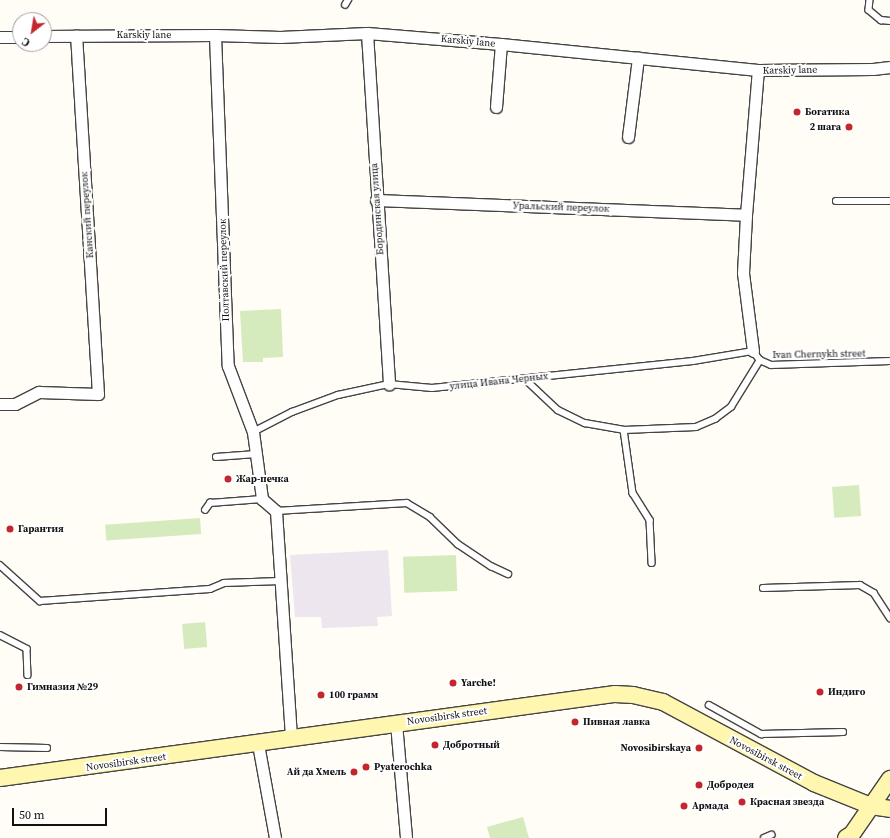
<!DOCTYPE html>
<meta charset="utf-8">
<style>
body{margin:0}
#map{position:relative;width:890px;height:838px;overflow:hidden;background:#fffdf5;font-family:"Source Serif 4",serif}
div>[style]{position:absolute}
.industrial>*{inset:0;background:#eee6ef}
.green>*{inset:0;background:#d5ebbd;transform-origin:0 0}
.roads{filter:drop-shadow(1px 0 #444) drop-shadow(-1px 0 #444) drop-shadow(0 1px #444) drop-shadow(0 -1px #444)}
.lane>*{height:5.5px;margin:-2.75px;padding:0 2.75px;transform-origin:2.75px;border-radius:2.75px;background:#fff}
.street>*{height:11px;margin:-5.5px;padding:0 5.5px;transform-origin:5.5px;border-radius:5.5px;background:#fff}
.secondary>*{height:16px;margin:-8px;padding:0 8px;transform-origin:8px;border-radius:8px;background:#fff6b0}
.dots>*{width:11px;height:11px;translate:-50% -50%;box-sizing:border-box;border:2px solid #fff;border-radius:50%}
span{translate:-50% -50%;white-space:nowrap;text-align:center;line-height:1.15;-webkit-text-stroke:4px #fff;paint-order:stroke}
.street-label{font-size:10px;color:#111}
.poi-label{font-size:10px;color:#111;font-weight:700}
.left{translate:0 -50%;text-align:left}
.right{translate:-100% -50%;text-align:right}
.north{position:absolute;left:12px;top:12px;width:40px;height:40px;box-sizing:border-box;background:#fff;border:1px solid #a0a0a0;border-radius:50%;rotate:211deg;font-size:11px;font-weight:700;line-height:16px;text-align:center;color:#111}
.north::after{content:'';display:block;margin:auto;width:14px;height:18px;background:#c4262e;clip-path:polygon(50% 0,100% 100%,50% 72%,0 100%)}
.scale{position:absolute;left:12px;top:808px;width:95px;height:18px;box-sizing:border-box;border:2px solid #111;border-top:0;padding-left:5px;font-size:12px;line-height:14px;white-space:nowrap;color:#111;-webkit-text-stroke:3px #fff;paint-order:stroke}
</style>
<div id="map">
<div class="industrial">
<i style="clip-path:polygon(388px 550px,392px 616px,377px 617px,378px 626px,322px 628px,321px 617px,295px 617px,290px 555px)"></i>
</div>
<div class="green">
<i style="clip-path:polygon(281px 309px,283px 357px,263px 358px,263px 362px,243px 362px,240px 311px)"></i>
<i style="left:859px;top:485px;width:31px;height:27px;rotate:86deg"></i>
<i style="left:200px;top:518px;width:16px;height:95px;rotate:86deg"></i>
<i style="left:456px;top:555px;width:36px;height:53px;rotate:88deg"></i>
<i style="left:205px;top:622px;width:25px;height:23px;rotate:85deg"></i>
<i style="clip-path:polygon(523px 817px,529px 838px,490px 838px,487px 827px)"></i>
</div>
<div class="roads">
<div class="lane">
<i style="left:870px;top:0;width:10px;rotate:96deg"></i>
<i style="left:869px;top:10px;width:16px;rotate:40deg"></i>
<i style="left:881px;top:20px;width:9px;rotate:6deg"></i>
<i style="left:345px;top:5px;width:6px;rotate:-59deg"></i>
<i style="left:836px;top:201px;width:54px"></i>
<i style="left:525px;top:379px;width:45px;rotate:43.2deg"></i>
<i style="left:558px;top:410px;width:30px;rotate:26deg"></i>
<i style="left:585px;top:423px;width:40px;rotate:10deg"></i>
<i style="left:624px;top:430px;width:64px;rotate:81.9deg"></i>
<i style="left:633px;top:493px;width:32px;rotate:58deg"></i>
<i style="left:650px;top:520px;width:43px;rotate:87.3deg"></i>
<i style="left:624px;top:430px;width:72px;rotate:-2.4deg"></i>
<i style="left:696px;top:427px;width:21px;rotate:-23deg"></i>
<i style="left:715px;top:419px;width:20px;rotate:-37deg"></i>
<i style="left:731px;top:407px;width:55px;rotate:-58.3deg"></i>
<i style="left:253px;top:432px;width:44px;rotate:-27.1deg"></i>
<i style="left:292px;top:412px;width:49px;rotate:-20.3deg"></i>
<i style="left:338px;top:395px;width:52px;rotate:-12.2deg"></i>
<i style="left:389px;top:384px;width:43px;rotate:5.3deg"></i>
<i style="left:432px;top:388px;width:262px;rotate:-5.9deg"></i>
<i style="left:693px;top:361px;width:61px;rotate:-9.5deg"></i>
<i style="left:753px;top:351px;width:11px;rotate:52deg"></i>
<i style="left:760px;top:360px;width:12px;rotate:24deg"></i>
<i style="left:771px;top:365px;width:119px;rotate:-1.9deg"></i>
<i style="left:216px;top:457px;width:40px;rotate:-4.3deg"></i>
<i style="left:205px;top:510px;width:9px;rotate:-54deg"></i>
<i style="left:210px;top:503px;width:52px;rotate:-4.4deg"></i>
<i style="left:276px;top:511px;width:131px;rotate:-3.5deg"></i>
<i style="left:407px;top:503px;width:27px;rotate:31deg"></i>
<i style="left:430px;top:517px;width:39px;rotate:44deg"></i>
<i style="left:458px;top:544px;width:40px;rotate:34deg"></i>
<i style="left:491px;top:566px;width:19px;rotate:25deg"></i>
<i style="left:0;top:565px;width:54px;rotate:42deg"></i>
<i style="left:40px;top:601px;width:170px;rotate:-4deg"></i>
<i style="left:210px;top:589px;width:15px;rotate:-23deg"></i>
<i style="left:224px;top:583px;width:56px;rotate:-2deg"></i>
<i style="left:763px;top:588px;width:97px;rotate:-1.8deg"></i>
<i style="left:860px;top:585px;width:16px;rotate:30deg"></i>
<i style="left:874px;top:593px;width:30px;rotate:57deg"></i>
<i style="left:0;top:635px;width:30px;rotate:27deg"></i>
<i style="left:27px;top:649px;width:26px;rotate:88deg"></i>
<i style="left:709px;top:705px;width:60px;rotate:29.1deg"></i>
<i style="left:761px;top:734px;width:82px;rotate:-1.4deg"></i>
<i style="left:0;top:747px;width:47px;rotate:1.2deg"></i>
<i style="left:764px;top:838px;width:8px;rotate:-23deg"></i>
</div>
<div class="street">
<i style="left:367px;top:33px;width:352px;rotate:86.4deg"></i>
<i style="left:215px;top:35px;width:331px;rotate:87.8deg"></i>
<i style="left:228px;top:366px;width:71px;rotate:69.3deg"></i>
<i style="left:253px;top:432px;width:68px;rotate:82.3deg"></i>
<i style="left:262px;top:499px;width:18px;rotate:41deg"></i>
<i style="left:276px;top:511px;width:227px;rotate:86.2deg"></i>
<i style="left:44px;top:36px;width:171px;rotate:-0.3deg"></i>
<i style="left:215px;top:35px;width:65px;rotate:1.8deg"></i>
<i style="left:280px;top:37px;width:87px;rotate:-2.6deg"></i>
<i style="left:367px;top:33px;width:134px;rotate:4.7deg"></i>
<i style="left:501px;top:44px;width:258px;rotate:5.8deg"></i>
<i style="left:758px;top:70px;width:115px;rotate:-0.5deg"></i>
<i style="left:873px;top:69px;width:17px;rotate:-7deg"></i>
<i style="left:0;top:37px;width:20px"></i>
<i style="left:496px;top:107px;width:63px;rotate:-85.5deg"></i>
<i style="left:628px;top:137px;width:80px;rotate:-82.8deg"></i>
<i style="left:376px;top:200px;width:370px;rotate:2.3deg"></i>
<i style="left:753px;top:351px;width:79px;rotate:-97.3deg"></i>
<i style="left:743px;top:273px;width:58px;rotate:-87deg"></i>
<i style="left:746px;top:215px;width:145px;rotate:-85.3deg"></i>
<i style="left:0;top:404px;width:15px"></i>
<i style="left:15px;top:404px;width:27px;rotate:-27deg"></i>
<i style="left:39px;top:392px;width:59px;rotate:1.9deg"></i>
<i style="left:98px;top:394px;width:359px;rotate:-93.5deg"></i>
<i style="left:396px;top:723px;width:115px;rotate:85deg"></i>
<i style="left:258px;top:744px;width:96px;rotate:79.7deg"></i>
</div>
<div class="secondary">
<i style="left:0;top:778px;width:621px;rotate:-7.78deg"></i>
<i style="left:615px;top:694px;width:18px;rotate:3deg"></i>
<i style="left:633px;top:695px;width:31px;rotate:13deg"></i>
<i style="left:663px;top:702px;width:171px;rotate:28.2deg"></i>
<i style="left:814px;top:783px;width:61px;rotate:22deg"></i>
<i style="left:871px;top:806px;width:19px;rotate:9deg"></i>
<i style="left:846px;top:838px;width:7px;rotate:-34deg"></i>
<i style="left:852px;top:834px;width:67px;rotate:-55.4deg"></i>
</div>
</div>
<div class="dots">
<i style="left:797px;top:112px;background:#c4262e"></i>
<i style="left:849px;top:127px;background:#c4262e"></i>
<i style="left:228px;top:479px;background:#c4262e"></i>
<i style="left:10px;top:529px;background:#c4262e"></i>
<i style="left:453px;top:683px;background:#c4262e"></i>
<i style="left:19px;top:687px;background:#c4262e"></i>
<i style="left:820px;top:692px;background:#c4262e"></i>
<i style="left:321px;top:695px;background:#c4262e"></i>
<i style="left:575px;top:722px;background:#c4262e"></i>
<i style="left:435px;top:745px;background:#c4262e"></i>
<i style="left:699px;top:748px;background:#c4262e"></i>
<i style="left:366px;top:767px;background:#c4262e"></i>
<i style="left:354px;top:772px;background:#c4262e"></i>
<i style="left:699px;top:785px;background:#c4262e"></i>
<i style="left:742px;top:802px;background:#c4262e"></i>
<i style="left:684px;top:806px;background:#c4262e"></i>
</div>
<div class="street-label">
<span style="left:144px;top:35px">Karskiy lane</span>
<span style="left:468px;top:41px;rotate:5deg">Karskiy lane</span>
<span style="left:790px;top:70px;rotate:-1deg">Karskiy lane</span>
<span style="left:561px;top:207px;rotate:2deg">Уральский переулок</span>
<span style="left:377px;top:209px;rotate:-94deg">Бородинская улица</span>
<span style="left:87px;top:215px;rotate:-94deg">Канский переулок</span>
<span style="left:224px;top:270px;rotate:-92deg">Полтавский переулок</span>
<span style="left:819px;top:354px;rotate:-1deg">Ivan Chernykh street</span>
<span style="left:499px;top:381px;rotate:-6deg">улица Ивана Черных</span>
<span style="left:447px;top:716px;rotate:-8deg">Novosibirsk street</span>
<span style="left:766px;top:758px;rotate:28deg">Novosibirsk street</span>
<span style="left:126px;top:762px;rotate:-8deg">Novosibirsk street</span>
</div>
<div class="poi-label">
<span class="left" style="left:805px;top:112px">Богатика</span>
<span class="right" style="left:841px;top:127px">2 шага</span>
<span class="left" style="left:236px;top:479px">Жар-печка</span>
<span class="left" style="left:18px;top:529px">Гарантия</span>
<span class="left" style="left:461px;top:683px">Yarche!</span>
<span class="left" style="left:27px;top:687px">Гимназия №29</span>
<span class="left" style="left:828px;top:692px">Индиго</span>
<span class="left" style="left:329px;top:695px">100 грамм</span>
<span class="left" style="left:583px;top:722px">Пивная лавка</span>
<span class="left" style="left:443px;top:745px">Добротный</span>
<span class="right" style="left:691px;top:748px">Novosibirskaya</span>
<span class="left" style="left:374px;top:767px">Pyaterochka</span>
<span class="right" style="left:346px;top:772px">Ай да Хмель</span>
<span class="left" style="left:707px;top:785px">Добродея</span>
<span class="left" style="left:750px;top:802px">Красная звезда</span>
<span class="left" style="left:692px;top:806px">Армада</span>
</div>
<div class="north">С</div>
<div class="scale">50 m</div>
</div>
